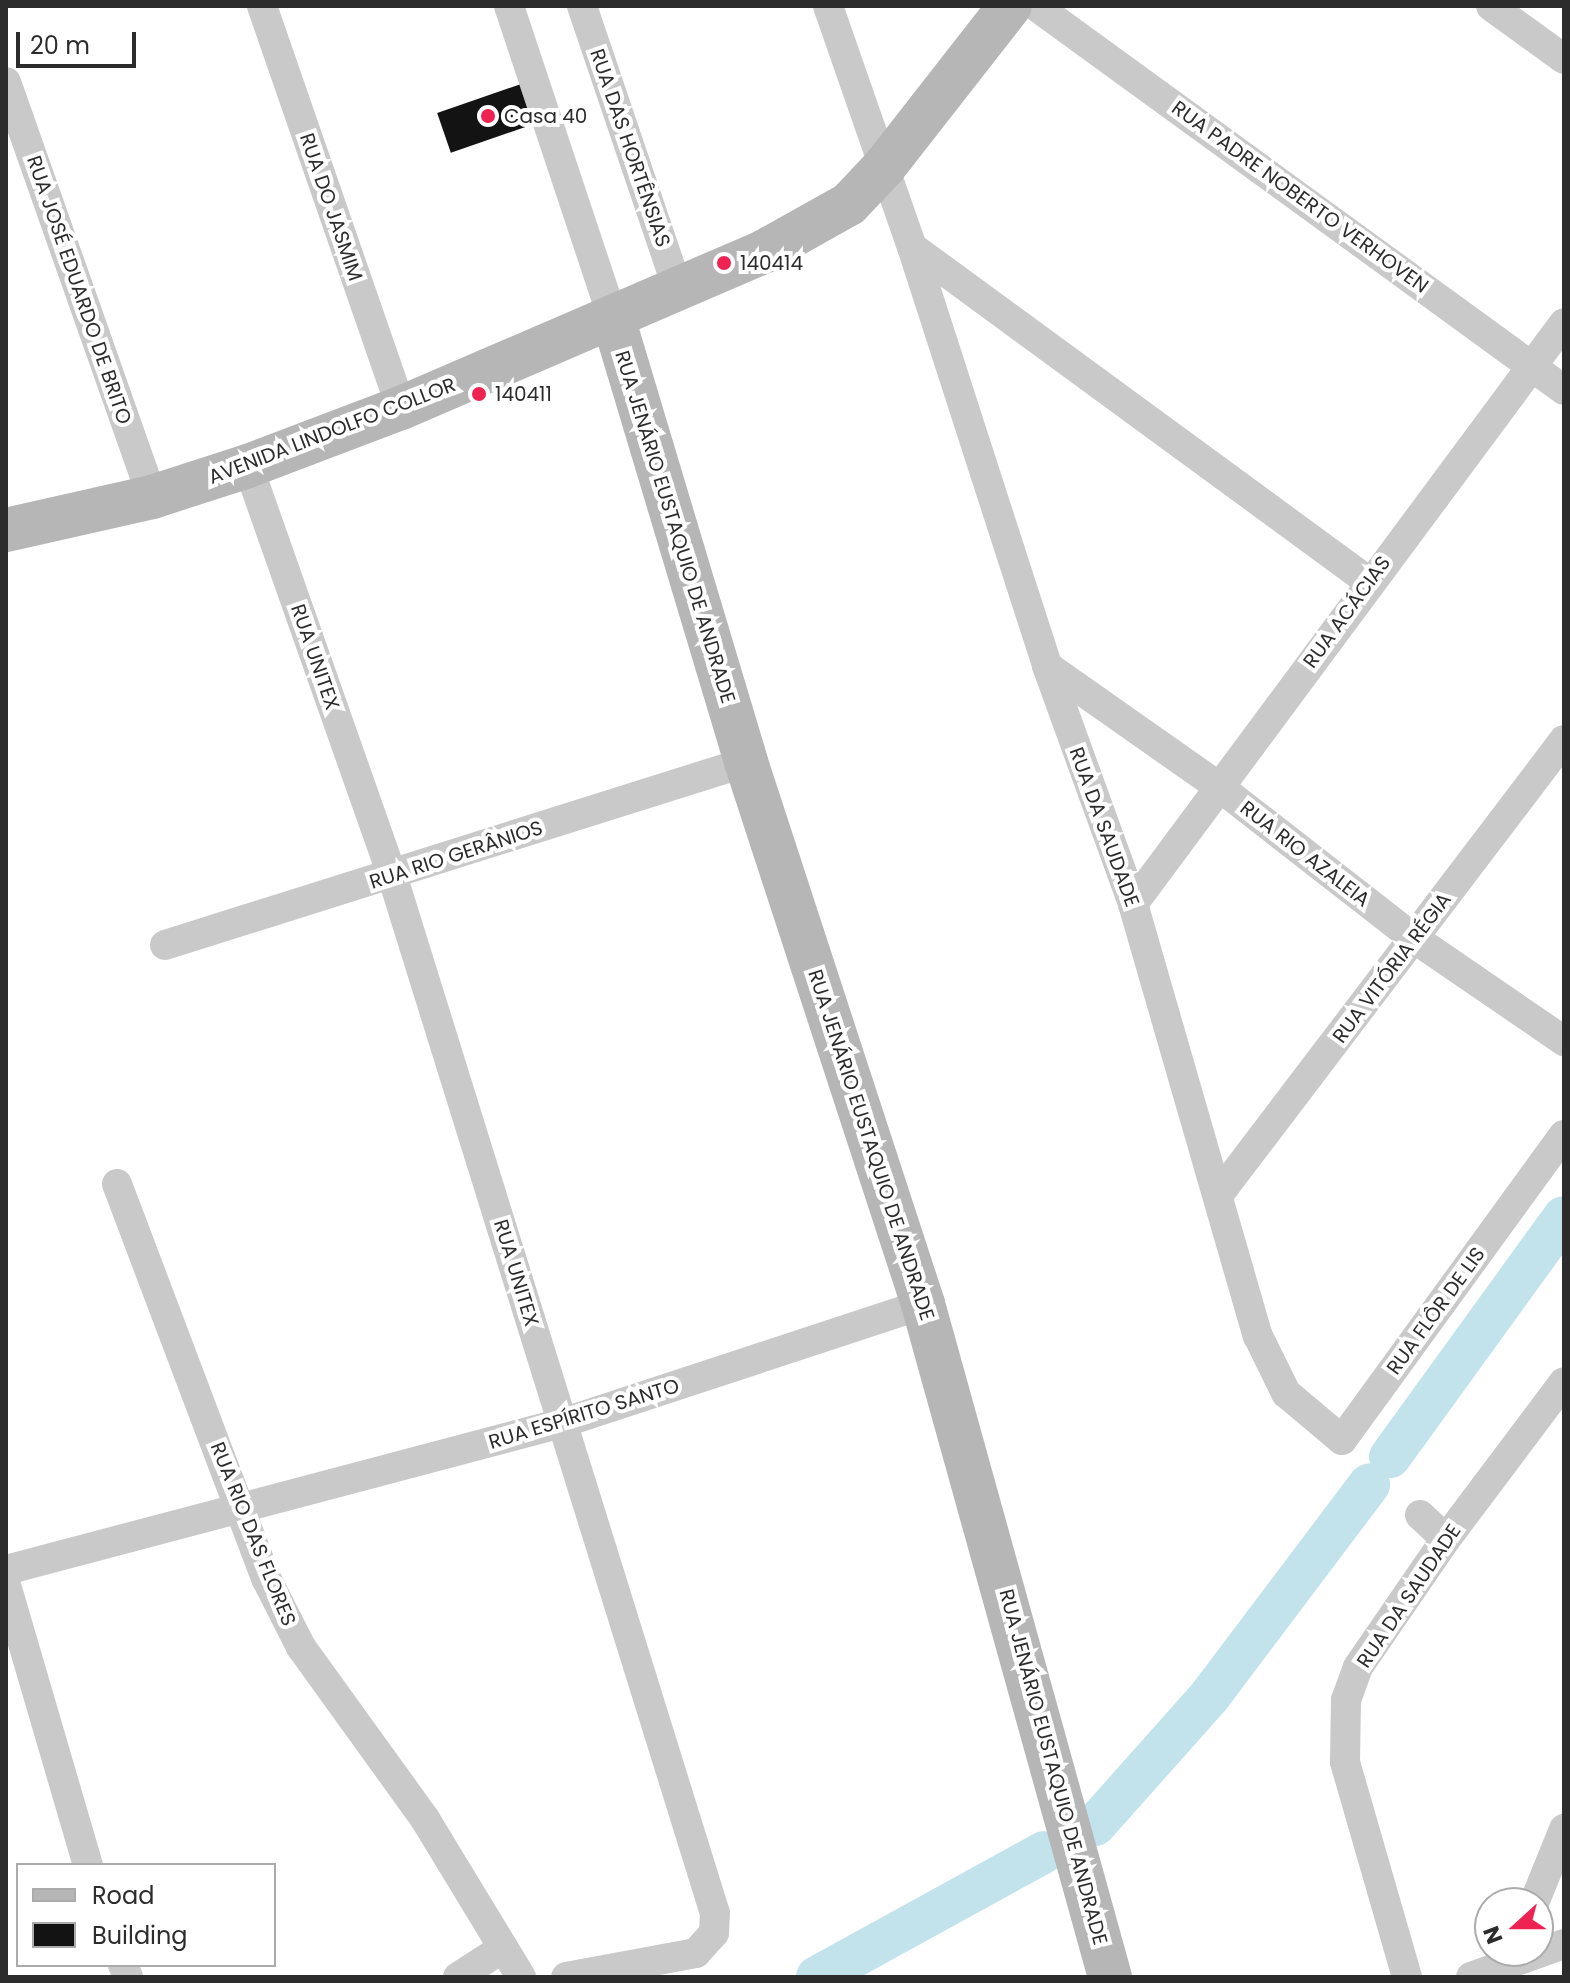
<!DOCTYPE html>
<meta charset="utf-8">
<style>
body{margin:0}
#map{position:relative;width:1570px;height:1983px;overflow:hidden;background:#fff;font-family:Poppins,sans-serif}
div>[style]{position:absolute}
.canal>*{height:42px;margin:-21px;padding:0 21px;transform-origin:21px;border-radius:21px;background:#c3e3ec}
.building>*{inset:0;background:#131313;transform-origin:0 0}
.street>*{height:30px;margin:-15px;padding:0 15px;transform-origin:15px;border-radius:15px;background:#c9c9c9}
.secondary>*{height:44px;margin:-22px;padding:0 22px;transform-origin:22px;border-radius:22px;background:#b6b6b6}
.dots>*{width:22px;height:22px;translate:-50% -50%;box-sizing:border-box;border:4px solid #fff;border-radius:50%}
span{translate:-50% -50%;white-space:nowrap;text-align:center;line-height:1.15;-webkit-text-stroke:8px #fff;paint-order:stroke}
.poi-label{font-size:20px;color:#2c2c2c}
.left{translate:0 -50%;text-align:left}
.street-label{font-size:20px;color:#2c2c2c}
.frame{position:absolute;inset:0;border:8px solid #2c2c2c;pointer-events:none}
.legend{position:absolute;left:16px;top:1863px;width:260px;height:104px;box-sizing:border-box;background:#fff;border:2px solid #ababab;margin:0;padding:10px 14px;list-style:none;font-size:24px;color:#2c2c2c}
.legend li{display:flex;align-items:center;gap:16px;height:40px}
.legend b{width:40px;border:2px solid #ababab}
.north{position:absolute;left:1474px;top:1887px;width:80px;height:80px;box-sizing:border-box;background:#fff;border:2px solid #ababab;border-radius:50%;rotate:249deg;font-size:22px;font-weight:700;line-height:32px;text-align:center;color:#2c2c2c}
.north::after{content:'';display:block;margin:auto;width:28px;height:36px;background:#ee2352;clip-path:polygon(50% 0,100% 100%,50% 72%,0 100%)}
.scale{position:absolute;left:16px;top:32px;width:120px;height:36px;box-sizing:border-box;border:4px solid #2c2c2c;border-top:0;padding-left:10px;font-size:24px;line-height:28px;white-space:nowrap;color:#2c2c2c;-webkit-text-stroke:6px #fff;paint-order:stroke}
</style>
<div id="map">
<div class="canal">
<i style="left:1390px;top:1457px;width:296px;rotate:-54.1deg"></i>
<i style="left:1095px;top:1825px;width:171px;rotate:-48.3deg"></i>
<i style="left:1209px;top:1697px;width:266px;rotate:-53deg"></i>
<i style="left:817px;top:1977px;width:259px;rotate:-28.8deg"></i>
</div>
<div class="building">
<i style="left:527px;top:82px;width:42px;height:95px;rotate:71deg"></i>
</div>
<div class="street">
<i style="left:262px;top:6px;width:425px;rotate:70.9deg"></i>
<i style="left:509px;top:6px;width:329px;rotate:71.6deg"></i>
<i style="left:582px;top:6px;width:300px;rotate:71.3deg"></i>
<i style="left:828px;top:6px;width:255px;rotate:70.8deg"></i>
<i style="left:912px;top:247px;width:440px;rotate:72.1deg"></i>
<i style="left:1047px;top:666px;width:253px;rotate:70.1deg"></i>
<i style="left:1133px;top:904px;width:450px;rotate:73.9deg"></i>
<i style="left:1258px;top:1336px;width:64px;rotate:63.8deg"></i>
<i style="left:1286px;top:1393px;width:73px;rotate:40deg"></i>
<i style="left:1342px;top:1440px;width:377px;rotate:-54deg"></i>
<i style="left:1036px;top:6px;width:653px;rotate:36.03deg"></i>
<i style="left:1491px;top:6px;width:90px;rotate:36deg"></i>
<i style="left:6px;top:82px;width:440px;rotate:70.6deg"></i>
<i style="left:912px;top:247px;width:565px;rotate:36.22deg"></i>
<i style="left:248px;top:466px;width:434px;rotate:70.6deg"></i>
<i style="left:392px;top:875px;width:1087px;rotate:72.72deg"></i>
<i style="left:715px;top:1913px;width:20px;rotate:93deg"></i>
<i style="left:714px;top:1933px;width:27px;rotate:132deg"></i>
<i style="left:696px;top:1953px;width:132px;rotate:169.5deg"></i>
<i style="left:1047px;top:666px;width:214px;rotate:35.1deg"></i>
<i style="left:1222px;top:789px;width:244px;rotate:37.9deg"></i>
<i style="left:1415px;top:939px;width:181px;rotate:34.4deg"></i>
<i style="left:1133px;top:904px;width:723px;rotate:-53.43deg"></i>
<i style="left:165px;top:945px;width:609px;rotate:-17.48deg"></i>
<i style="left:117px;top:1184px;width:423px;rotate:69.3deg"></i>
<i style="left:267px;top:1580px;width:75px;rotate:63.1deg"></i>
<i style="left:301px;top:1647px;width:212px;rotate:54.2deg"></i>
<i style="left:425px;top:1819px;width:185px;rotate:58.7deg"></i>
<i style="left:1219px;top:1194px;width:570px;rotate:-52.77deg"></i>
<i style="left:1420px;top:1515px;width:35px;rotate:43deg"></i>
<i style="left:6px;top:1570px;width:575px;rotate:-14.81deg"></i>
<i style="left:562px;top:1423px;width:380px;rotate:-18.2deg"></i>
<i style="left:6px;top:1585px;width:292px;rotate:73.7deg"></i>
<i style="left:1534px;top:1903px;width:80px;rotate:-67.9deg"></i>
<i style="left:123px;top:1965px;width:13px;rotate:67deg"></i>
<i style="left:458px;top:1977px;width:54px;rotate:-32.8deg"></i>
<i style="left:1407px;top:1977px;width:224px;rotate:-106.1deg"></i>
<i style="left:1345px;top:1762px;width:62px;rotate:-89.1deg"></i>
<i style="left:1346px;top:1700px;width:35px;rotate:-70deg"></i>
<i style="left:1358px;top:1667px;width:155px;rotate:-55.5deg"></i>
<i style="left:1446px;top:1539px;width:196px;rotate:-53.1deg"></i>
<i style="left:1471px;top:1977px;width:99px;rotate:-19.5deg"></i>
</div>
<div class="secondary">
<i style="left:613px;top:318px;width:463px;rotate:73.3deg"></i>
<i style="left:746px;top:762px;width:570px;rotate:71.91deg"></i>
<i style="left:923px;top:1304px;width:698px;rotate:74.47deg"></i>
<i style="left:6px;top:530px;width:150px;rotate:-12.7deg"></i>
<i style="left:152px;top:497px;width:101px;rotate:-17.9deg"></i>
<i style="left:248px;top:466px;width:164px;rotate:-20.8deg"></i>
<i style="left:401px;top:408px;width:396px;rotate:-23.3deg"></i>
<i style="left:765px;top:251px;width:96px;rotate:-29.2deg"></i>
<i style="left:849px;top:204px;width:51px;rotate:-46.6deg"></i>
<i style="left:884px;top:167px;width:204px;rotate:-52deg"></i>
</div>
<div class="dots">
<i style="left:488px;top:116px;background:#ee2352"></i>
<i style="left:724px;top:263px;background:#ee2352"></i>
<i style="left:479px;top:394px;background:#ee2352"></i>
</div>
<div class="poi-label">
<span class="left" style="left:504px;top:116px">Casa 40</span>
<span class="left" style="left:740px;top:263px">140414</span>
<span class="left" style="left:495px;top:394px">140411</span>
</div>
<div class="street-label">
<span style="left:630px;top:148px;rotate:71deg">RUA DAS HORTÊNSIAS</span>
<span style="left:1300px;top:197px;rotate:36deg">RUA PADRE NOBERTO VERHOVEN</span>
<span style="left:331px;top:207px;rotate:71deg">RUA DO JASMIM</span>
<span style="left:79px;top:290px;rotate:71deg">RUA JOSÉ EDUARDO DE BRITO</span>
<span style="left:332px;top:431px;rotate:-21deg">AVENIDA LINDOLFO COLLOR</span>
<span style="left:675px;top:527px;rotate:73deg">RUA JENÁRIO EUSTAQUIO DE ANDRADE</span>
<span style="left:1347px;top:612px;rotate:-54deg">RUA ACÁCIAS</span>
<span style="left:315px;top:657px;rotate:71deg">RUA UNITEX</span>
<span style="left:1104px;top:827px;rotate:70deg">RUA DA SAUDADE</span>
<span style="left:1305px;top:854px;rotate:38deg">RUA RIO AZALEIA</span>
<span style="left:456px;top:855px;rotate:-18deg">RUA RIO GERÂNIOS</span>
<span style="left:1392px;top:968px;rotate:-53deg">RUA VITÓRIA RÉGIA</span>
<span style="left:871px;top:1145px;rotate:72deg">RUA JENÁRIO EUSTAQUIO DE ANDRADE</span>
<span style="left:516px;top:1273px;rotate:73deg">RUA UNITEX</span>
<span style="left:1436px;top:1311px;rotate:-54deg">RUA FLÔR DE LIS</span>
<span style="left:584px;top:1414px;rotate:-17deg">RUA ESPÍRITO SANTO</span>
<span style="left:253px;top:1534px;rotate:68deg">RUA RIO DAS FLORES</span>
<span style="left:1409px;top:1596px;rotate:-56deg">RUA DA SAUDADE</span>
<span style="left:1053px;top:1767px;rotate:75deg">RUA JENÁRIO EUSTAQUIO DE ANDRADE</span>
</div>
<div class="frame"></div>
<ul class="legend">
<li><b style="height:10px;background:#b6b6b6"></b>Road</li>
<li><b style="height:22px;background:#131313"></b>Building</li>
</ul>
<div class="north">N</div>
<div class="scale">20 m</div>
</div>
